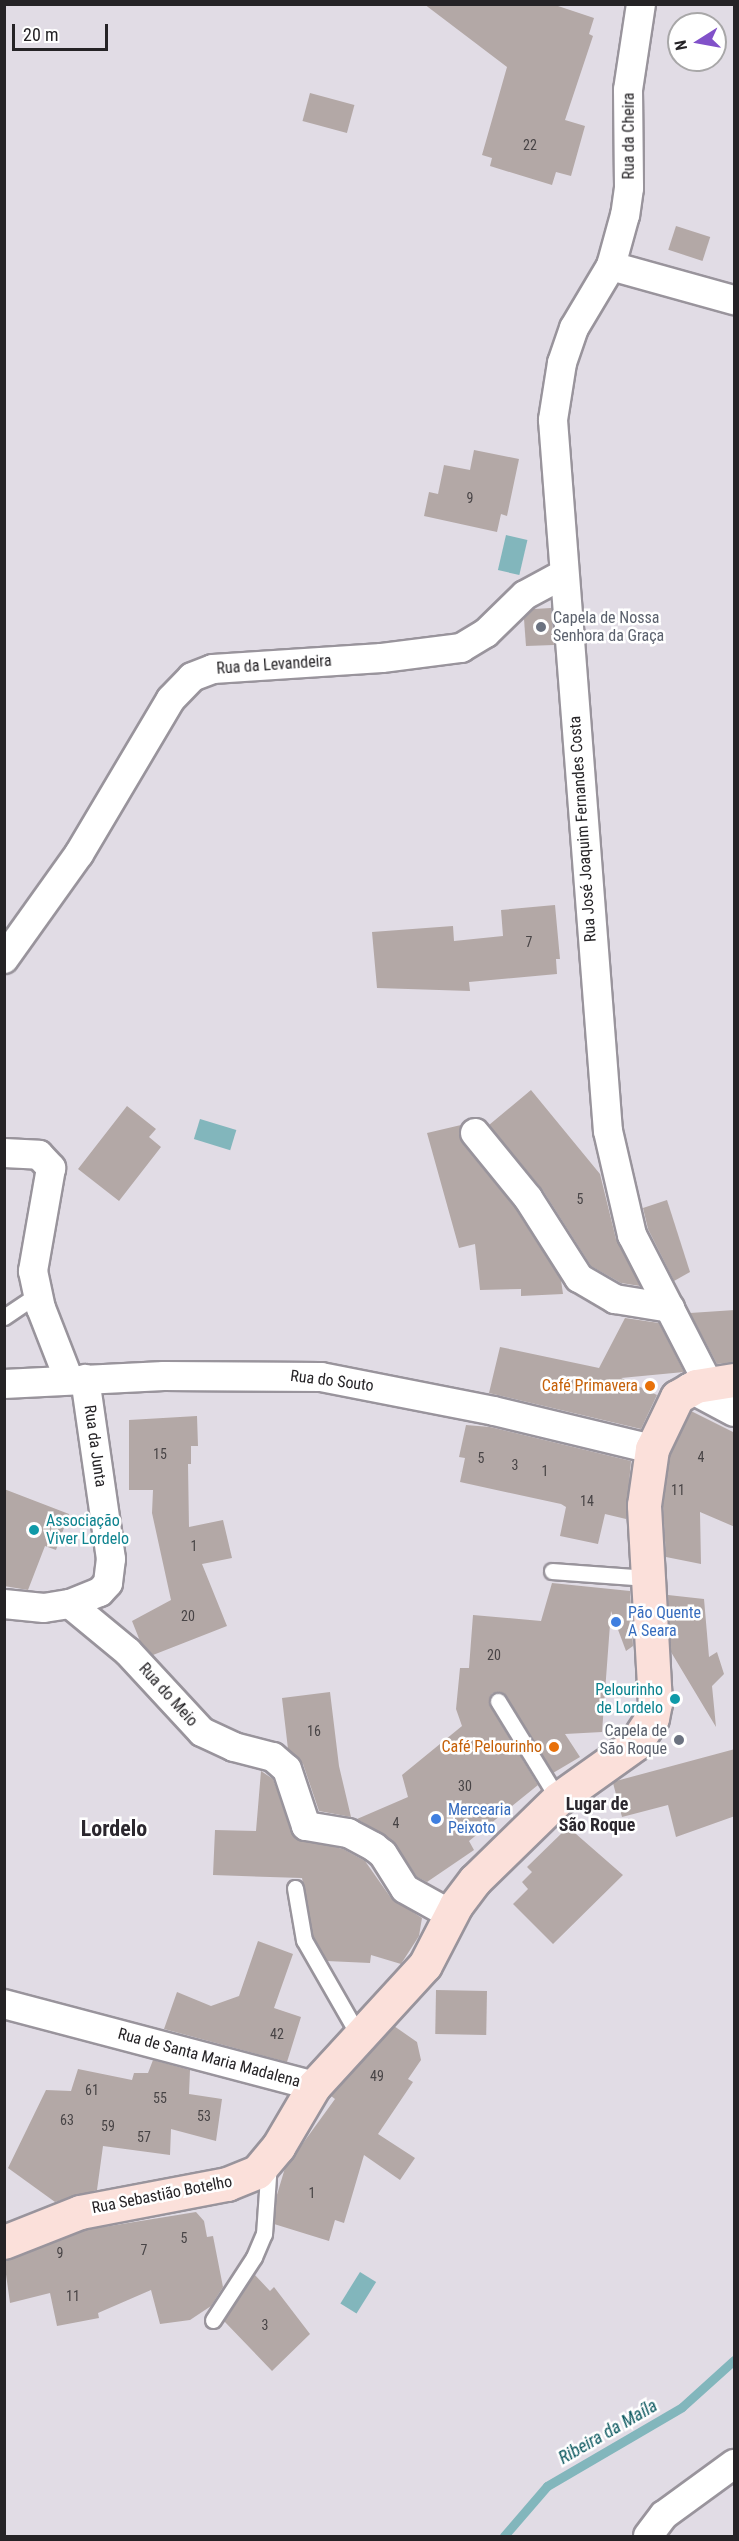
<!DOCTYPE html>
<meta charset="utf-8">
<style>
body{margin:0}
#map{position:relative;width:739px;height:2541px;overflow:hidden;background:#e1dce5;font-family:"Roboto Condensed",sans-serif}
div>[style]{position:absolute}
.water>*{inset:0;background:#82b6bc;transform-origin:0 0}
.stream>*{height:9px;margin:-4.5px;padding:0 4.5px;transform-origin:4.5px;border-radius:4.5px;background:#82b6bc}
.building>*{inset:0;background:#b3a8a6;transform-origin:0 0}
.roads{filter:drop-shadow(2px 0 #99949c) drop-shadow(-2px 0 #99949c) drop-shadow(0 2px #99949c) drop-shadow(0 -2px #99949c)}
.service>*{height:15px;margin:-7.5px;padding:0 7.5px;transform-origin:7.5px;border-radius:7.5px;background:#fff}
.minor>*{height:28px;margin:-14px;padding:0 14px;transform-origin:14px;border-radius:14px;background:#fff}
.secondary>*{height:33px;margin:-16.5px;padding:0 16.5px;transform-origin:16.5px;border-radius:16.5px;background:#fbe0da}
.dots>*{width:16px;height:16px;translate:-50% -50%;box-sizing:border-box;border:3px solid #fff;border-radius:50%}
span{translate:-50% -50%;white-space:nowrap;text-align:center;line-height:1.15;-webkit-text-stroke:5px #fff;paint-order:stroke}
.number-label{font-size:14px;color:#484446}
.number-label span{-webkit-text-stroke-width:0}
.street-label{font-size:16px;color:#252326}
.worship-label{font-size:16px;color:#5b616d}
.left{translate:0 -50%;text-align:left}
.right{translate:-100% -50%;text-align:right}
.food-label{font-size:16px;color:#c56008}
.culture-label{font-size:16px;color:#0d838f}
.shop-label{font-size:16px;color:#366cbe}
.neighbourhood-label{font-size:18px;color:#2b272e;font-weight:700}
.water-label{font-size:18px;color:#0d5960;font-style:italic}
.district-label{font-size:22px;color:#2b272e;font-weight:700}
.frame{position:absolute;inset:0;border:6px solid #252326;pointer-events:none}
.north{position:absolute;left:667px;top:12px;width:60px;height:60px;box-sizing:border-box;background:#fff;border:2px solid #a8a7a8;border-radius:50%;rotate:259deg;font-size:16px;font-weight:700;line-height:24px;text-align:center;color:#252326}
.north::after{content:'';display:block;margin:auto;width:21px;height:27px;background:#8151c9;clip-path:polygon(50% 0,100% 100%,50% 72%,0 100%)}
.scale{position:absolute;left:12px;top:24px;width:96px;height:27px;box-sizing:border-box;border:3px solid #252326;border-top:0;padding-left:8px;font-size:18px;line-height:21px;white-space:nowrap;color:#252326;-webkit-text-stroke:4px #fff;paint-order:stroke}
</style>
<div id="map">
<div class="water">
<i style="left:506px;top:535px;width:22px;height:36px;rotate:13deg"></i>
<i style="left:200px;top:1119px;width:38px;height:21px;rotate:17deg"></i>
<i style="left:360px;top:2272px;width:19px;height:37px;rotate:32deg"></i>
</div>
<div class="stream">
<i style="left:504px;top:2536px;width:66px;rotate:-49.3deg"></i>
<i style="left:547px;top:2486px;width:156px;rotate:-30.3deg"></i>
<i style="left:682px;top:2407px;width:70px;rotate:-42.1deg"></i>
</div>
<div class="building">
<i style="clip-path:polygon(424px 4px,552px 4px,594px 18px,589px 34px,593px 36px,565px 120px,585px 126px,571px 176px,556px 172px,552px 185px,490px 166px,492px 158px,482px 155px,507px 67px)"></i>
<i style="left:310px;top:93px;width:46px;height:29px;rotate:15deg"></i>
<i style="left:676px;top:226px;width:36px;height:25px;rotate:18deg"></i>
<i style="clip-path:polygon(474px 450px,519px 459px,507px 516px,501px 514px,497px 532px,424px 516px,429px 492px,438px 494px,444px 465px,470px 470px)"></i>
<i style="clip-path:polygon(551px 608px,554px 645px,526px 646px,524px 619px,534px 609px)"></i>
<i style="clip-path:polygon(555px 905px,560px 959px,556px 959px,557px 974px,469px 982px,470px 991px,377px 988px,372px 932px,453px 926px,454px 941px,503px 936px,501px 910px)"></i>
<i style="clip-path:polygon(531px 1090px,600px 1174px,616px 1239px,640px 1286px,621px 1283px,591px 1266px,542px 1189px,489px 1125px)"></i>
<i style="clip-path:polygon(127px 1106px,156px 1129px,149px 1137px,161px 1147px,119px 1201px,78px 1169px)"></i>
<i style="clip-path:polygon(461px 1125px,462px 1143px,515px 1208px,561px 1280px,563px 1294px,521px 1296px,521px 1289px,480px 1290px,475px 1244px,459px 1248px,427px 1133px)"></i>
<i style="clip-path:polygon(667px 1200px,690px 1272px,674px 1281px,648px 1229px,643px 1208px)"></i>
<i style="clip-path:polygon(735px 1310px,735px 1362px,717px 1364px,690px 1313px)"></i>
<i style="clip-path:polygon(625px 1318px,659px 1323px,684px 1372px,621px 1378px,657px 1395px,641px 1429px,489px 1393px,500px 1347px,599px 1368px)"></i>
<i style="clip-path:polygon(691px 1411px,735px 1433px,735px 1527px,700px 1512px,701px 1564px,666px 1557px,663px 1506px,670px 1455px)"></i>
<i style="clip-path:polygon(197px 1416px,198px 1446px,191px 1446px,191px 1464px,188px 1464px,189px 1527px,223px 1520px,232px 1558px,202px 1564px,227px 1626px,153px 1655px,140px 1641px,132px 1621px,171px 1600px,152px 1513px,153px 1490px,129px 1490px,129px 1420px)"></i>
<i style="clip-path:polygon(466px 1425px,490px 1427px,631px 1461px,626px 1519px,605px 1514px,598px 1544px,560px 1536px,566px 1507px,561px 1504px,460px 1482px,465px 1458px,459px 1457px)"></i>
<i style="clip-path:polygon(4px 1489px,69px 1514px,56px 1550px,45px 1546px,28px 1590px,4px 1586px)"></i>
<i style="clip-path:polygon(552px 1583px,630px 1591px,633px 1646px,626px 1651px,611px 1611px,602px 1732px,565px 1734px,580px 1757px,553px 1773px,506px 1696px,492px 1693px,490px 1706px,538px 1785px,469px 1841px,474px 1850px,427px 1882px,417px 1877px,393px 1841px,357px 1819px,408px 1797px,402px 1775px,462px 1726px,456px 1709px,460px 1668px,469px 1668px,473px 1615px,541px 1621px)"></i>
<i style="clip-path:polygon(668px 1595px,704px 1599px,709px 1657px,717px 1652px,724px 1674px,712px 1686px,716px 1727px,671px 1652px)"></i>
<i style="clip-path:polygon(330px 1692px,339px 1766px,351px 1817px,319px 1811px,303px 1764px,288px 1749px,282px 1698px)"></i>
<i style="clip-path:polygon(735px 1749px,735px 1816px,676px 1837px,668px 1805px,622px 1817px,613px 1783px,616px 1781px)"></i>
<i style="clip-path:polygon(261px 1771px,273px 1779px,295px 1838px,343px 1849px,365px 1861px,391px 1898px,422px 1918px,419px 1936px,401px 1964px,371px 1955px,370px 1963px,327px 1961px,313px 1937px,302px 1878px,213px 1875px,215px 1830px,256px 1831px)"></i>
<i style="clip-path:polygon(568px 1827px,623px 1875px,553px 1944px,513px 1904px,528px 1889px,522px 1882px,532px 1872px,527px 1867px)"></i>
<i style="clip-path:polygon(258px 1941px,293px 1954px,274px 2008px,301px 2017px,287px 2062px,164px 2029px,177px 1992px,211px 2006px,239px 1996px)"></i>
<i style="left:436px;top:1990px;width:51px;height:44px;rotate:1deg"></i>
<i style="clip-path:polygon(394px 2026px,417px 2042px,421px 2060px,408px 2079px,413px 2082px,378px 2134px,415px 2158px,400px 2180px,364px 2155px,344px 2223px,335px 2220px,329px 2241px,274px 2224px,276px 2198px,285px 2168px,335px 2099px,331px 2096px)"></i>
<i style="clip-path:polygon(153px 2060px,190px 2070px,189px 2094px,222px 2099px,216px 2141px,171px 2129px,170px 2155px,103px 2146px,97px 2190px,55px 2202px,8px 2168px,46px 2090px,71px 2091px,78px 2069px,132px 2080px,134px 2073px,148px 2073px)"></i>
<i style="clip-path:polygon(196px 2212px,204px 2221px,207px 2237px,213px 2236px,223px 2287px,211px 2306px,190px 2320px,160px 2324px,151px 2290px,98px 2313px,99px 2318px,57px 2326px,50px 2293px,10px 2303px,4px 2260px,85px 2230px)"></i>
<i style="clip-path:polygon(254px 2274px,270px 2291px,274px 2287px,310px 2334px,272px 2371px,224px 2321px)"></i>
</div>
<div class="roads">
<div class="service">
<i style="left:4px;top:1317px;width:40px;rotate:-34deg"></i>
<i style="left:552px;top:1571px;width:95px;rotate:4.2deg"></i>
<i style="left:498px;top:1701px;width:115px;rotate:58.5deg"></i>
<i style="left:295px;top:1888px;width:53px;rotate:80.2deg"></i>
<i style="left:304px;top:1940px;width:111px;rotate:60.2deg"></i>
<i style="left:213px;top:2320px;width:75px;rotate:-56.9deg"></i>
<i style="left:254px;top:2257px;width:25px;rotate:-67deg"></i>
<i style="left:264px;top:2234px;width:71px;rotate:-86deg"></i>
</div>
<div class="minor">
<i style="left:641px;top:4px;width:87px;rotate:98.6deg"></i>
<i style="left:628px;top:90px;width:98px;rotate:89.4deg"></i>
<i style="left:629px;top:188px;width:27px;rotate:98deg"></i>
<i style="left:625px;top:215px;width:53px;rotate:105.4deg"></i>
<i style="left:611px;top:266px;width:72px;rotate:120.8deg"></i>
<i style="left:574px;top:328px;width:37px;rotate:109deg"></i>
<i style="left:562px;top:363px;width:58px;rotate:99deg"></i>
<i style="left:553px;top:420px;width:713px;rotate:85.58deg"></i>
<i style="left:608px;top:1131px;width:107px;rotate:77deg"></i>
<i style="left:632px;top:1235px;width:166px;rotate:62.8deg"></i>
<i style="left:611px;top:266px;width:128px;rotate:15.5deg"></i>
<i style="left:4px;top:959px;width:129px;rotate:-54.5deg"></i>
<i style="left:79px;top:854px;width:180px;rotate:-59.3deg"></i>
<i style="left:171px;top:699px;width:30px;rotate:-46deg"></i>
<i style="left:192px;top:677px;width:22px;rotate:-21deg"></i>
<i style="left:213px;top:669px;width:169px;rotate:-3.7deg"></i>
<i style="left:382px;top:658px;width:80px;rotate:-7.2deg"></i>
<i style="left:461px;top:648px;width:29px;rotate:-31deg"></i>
<i style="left:486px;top:633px;width:54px;rotate:-44.3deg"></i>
<i style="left:525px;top:595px;width:44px;rotate:-28.3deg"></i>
<i style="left:475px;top:1133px;width:84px;rotate:50.8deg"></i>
<i style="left:528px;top:1198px;width:95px;rotate:57.5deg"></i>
<i style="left:579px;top:1278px;width:42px;rotate:30.3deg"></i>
<i style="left:615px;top:1299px;width:56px;rotate:9.3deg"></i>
<i style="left:4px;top:1153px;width:35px;rotate:3deg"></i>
<i style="left:39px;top:1155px;width:18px;rotate:47deg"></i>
<i style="left:51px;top:1168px;width:105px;rotate:99.9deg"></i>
<i style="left:33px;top:1271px;width:38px;rotate:78deg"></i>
<i style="left:41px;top:1308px;width:77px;rotate:68.7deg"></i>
<i style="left:4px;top:1384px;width:160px;rotate:-2.9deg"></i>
<i style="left:164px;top:1376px;width:157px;rotate:0.4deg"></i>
<i style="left:321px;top:1377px;width:176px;rotate:11.1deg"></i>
<i style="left:494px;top:1411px;width:163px;rotate:13.5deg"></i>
<i style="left:689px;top:1388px;width:51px;rotate:28.1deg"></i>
<i style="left:4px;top:1604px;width:40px;rotate:5.7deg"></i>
<i style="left:44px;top:1608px;width:26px;rotate:-9deg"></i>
<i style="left:70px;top:1604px;width:32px;rotate:-22deg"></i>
<i style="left:100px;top:1592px;width:12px;rotate:-48deg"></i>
<i style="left:108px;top:1583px;width:24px;rotate:-83deg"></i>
<i style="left:111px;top:1559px;width:182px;rotate:-98.2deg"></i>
<i style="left:70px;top:1604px;width:75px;rotate:39.6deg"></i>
<i style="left:128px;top:1652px;width:109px;rotate:47.2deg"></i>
<i style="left:202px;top:1732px;width:35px;rotate:25deg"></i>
<i style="left:234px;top:1747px;width:40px;rotate:14.4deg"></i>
<i style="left:273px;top:1757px;width:18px;rotate:41deg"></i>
<i style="left:287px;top:1769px;width:60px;rotate:71.6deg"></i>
<i style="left:306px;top:1826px;width:43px;rotate:9.5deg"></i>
<i style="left:348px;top:1833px;width:30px;rotate:28deg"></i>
<i style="left:374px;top:1847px;width:11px;rotate:38deg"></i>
<i style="left:383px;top:1854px;width:41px;rotate:57.8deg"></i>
<i style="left:405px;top:1889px;width:54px;rotate:29deg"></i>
<i style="left:4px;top:2004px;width:321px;rotate:14.8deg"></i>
<i style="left:648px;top:2536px;width:26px;rotate:-53deg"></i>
<i style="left:664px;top:2515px;width:87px;rotate:-36.1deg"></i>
</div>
<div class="secondary">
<i style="left:4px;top:2242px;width:82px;rotate:-21.5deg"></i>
<i style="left:80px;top:2212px;width:150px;rotate:-10.8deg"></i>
<i style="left:227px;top:2184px;width:32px;rotate:-22deg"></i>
<i style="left:257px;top:2172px;width:33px;rotate:-50deg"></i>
<i style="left:278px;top:2147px;width:71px;rotate:-59.5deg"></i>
<i style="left:314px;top:2086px;width:164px;rotate:-47.5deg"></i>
<i style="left:425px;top:1965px;width:68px;rotate:-62.7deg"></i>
<i style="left:456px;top:1905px;width:31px;rotate:-53deg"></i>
<i style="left:475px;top:1880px;width:116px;rotate:-44.3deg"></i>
<i style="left:558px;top:1799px;width:95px;rotate:-35.5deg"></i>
<i style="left:635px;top:1744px;width:31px;rotate:-57deg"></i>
<i style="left:652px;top:1718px;width:15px;rotate:-79deg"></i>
<i style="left:655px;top:1703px;width:198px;rotate:-93.2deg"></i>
<i style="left:644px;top:1505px;width:57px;rotate:-81.9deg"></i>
<i style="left:652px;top:1449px;width:58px;rotate:-64.3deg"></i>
<i style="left:677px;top:1397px;width:22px;rotate:-30deg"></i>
<i style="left:696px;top:1386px;width:38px;rotate:-9deg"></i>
</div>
</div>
<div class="dots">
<i style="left:541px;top:627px;background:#6b7280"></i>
<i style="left:650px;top:1386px;background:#e8710a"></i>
<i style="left:34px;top:1530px;background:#0f9aa8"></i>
<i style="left:616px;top:1622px;background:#3f7fe0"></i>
<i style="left:675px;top:1699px;background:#0f9aa8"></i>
<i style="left:679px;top:1740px;background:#6b7280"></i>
<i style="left:554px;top:1747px;background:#e8710a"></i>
<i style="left:436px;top:1819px;background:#3f7fe0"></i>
</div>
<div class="number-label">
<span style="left:530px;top:145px">22</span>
<span style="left:470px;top:498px">9</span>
<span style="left:529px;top:942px">7</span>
<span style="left:580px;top:1199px">5</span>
<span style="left:160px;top:1454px">15</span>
<span style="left:701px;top:1457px">4</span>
<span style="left:481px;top:1458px">5</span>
<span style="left:515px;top:1465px">3</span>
<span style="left:545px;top:1471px">1</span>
<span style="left:678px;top:1490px">11</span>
<span style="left:587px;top:1501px">14</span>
<span style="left:194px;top:1546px">1</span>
<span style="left:188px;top:1616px">20</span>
<span style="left:494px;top:1655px">20</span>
<span style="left:314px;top:1731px">16</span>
<span style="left:465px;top:1786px">30</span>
<span style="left:396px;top:1823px">4</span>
<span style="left:277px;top:2034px">42</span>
<span style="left:377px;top:2076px">49</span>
<span style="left:92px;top:2090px">61</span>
<span style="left:160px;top:2098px">55</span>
<span style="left:204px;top:2116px">53</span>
<span style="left:67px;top:2120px">63</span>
<span style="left:108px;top:2126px">59</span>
<span style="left:144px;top:2137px">57</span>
<span style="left:312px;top:2193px">1</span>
<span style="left:184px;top:2238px">5</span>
<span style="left:144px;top:2250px">7</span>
<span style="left:60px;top:2253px">9</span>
<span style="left:73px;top:2296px">11</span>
<span style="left:265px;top:2325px">3</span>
</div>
<div class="street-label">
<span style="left:629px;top:136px;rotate:-90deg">Rua da Cheira</span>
<span style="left:274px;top:665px;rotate:-4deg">Rua da Levandeira</span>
<span style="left:583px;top:829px;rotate:-94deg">Rua José Joaquim Fernandes Costa</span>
<span style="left:332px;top:1381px;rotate:7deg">Rua do Souto</span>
<span style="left:95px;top:1446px;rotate:82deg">Rua da Junta</span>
<span style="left:168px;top:1695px;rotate:48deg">Rua do Meio</span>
<span style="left:209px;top:2058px;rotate:15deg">Rua de Santa Maria Madalena</span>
<span style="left:162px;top:2195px;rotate:-11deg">Rua Sebastião Botelho</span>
</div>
<div class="worship-label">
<span class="left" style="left:553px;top:627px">Capela de Nossa<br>Senhora da Graça</span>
<span class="right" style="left:667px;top:1740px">Capela de<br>São Roque</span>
</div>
<div class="food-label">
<span class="right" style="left:638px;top:1386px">Café Primavera</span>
<span class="right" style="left:542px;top:1747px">Café Pelourinho</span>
</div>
<div class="culture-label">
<span class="left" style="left:46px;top:1530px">Associação<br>Viver Lordelo</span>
<span class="right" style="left:663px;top:1699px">Pelourinho<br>de Lordelo</span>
</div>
<div class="shop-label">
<span class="left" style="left:628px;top:1622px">Pão Quente<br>A Seara</span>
<span class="left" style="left:448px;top:1819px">Mercearia<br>Peixoto</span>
</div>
<div class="neighbourhood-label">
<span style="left:597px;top:1815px">Lugar de<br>São Roque</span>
</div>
<div class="water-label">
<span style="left:608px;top:2432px;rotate:-30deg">Ribeira da Maíla</span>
</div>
<div class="district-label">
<span style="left:114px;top:1829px">Lordelo</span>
</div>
<div class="frame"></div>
<div class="north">N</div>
<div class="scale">20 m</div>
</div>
